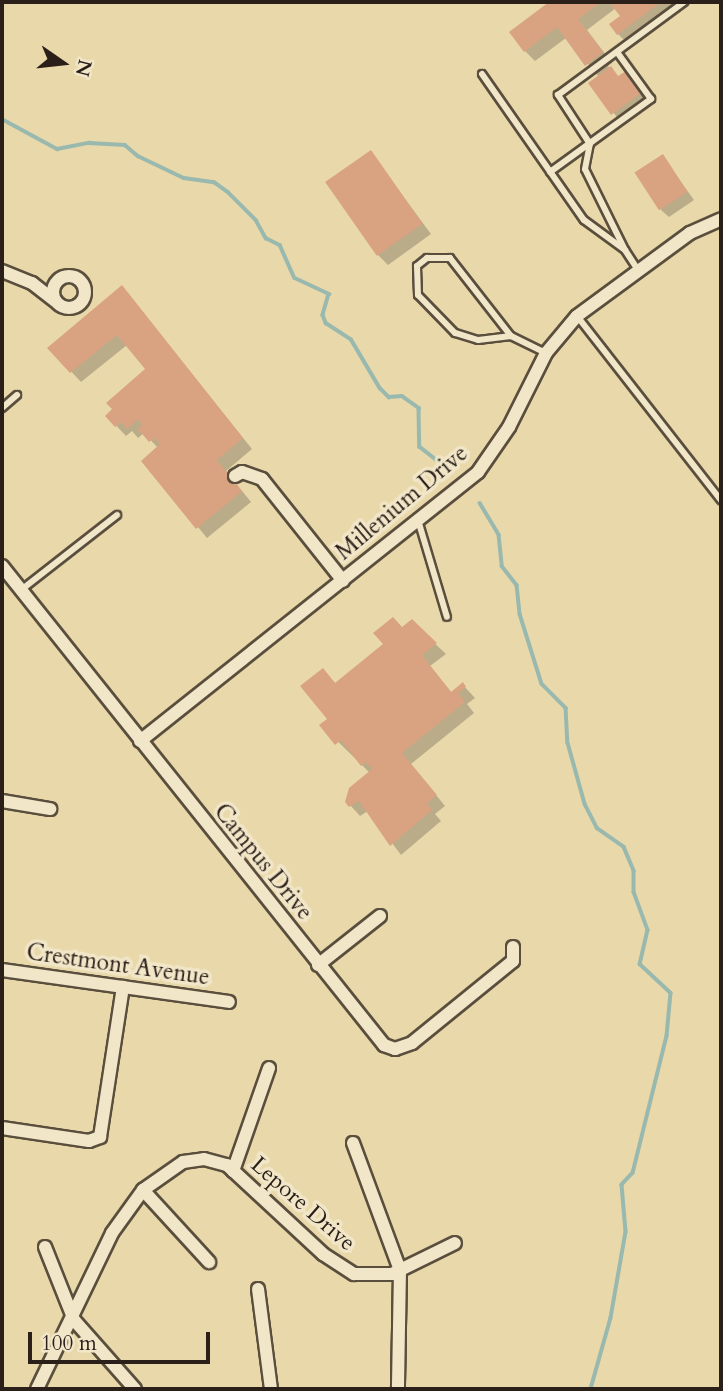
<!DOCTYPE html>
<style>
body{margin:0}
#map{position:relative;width:723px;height:1391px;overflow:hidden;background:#e9d8aa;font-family:Cardo,serif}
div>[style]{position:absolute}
.shadow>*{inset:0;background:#0003}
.stream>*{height:3.5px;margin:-1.75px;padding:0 1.75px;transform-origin:1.75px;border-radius:1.75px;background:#99b9af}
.building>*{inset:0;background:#d9a382;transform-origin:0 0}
.roads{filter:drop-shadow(2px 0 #5a4e3d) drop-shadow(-2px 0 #5a4e3d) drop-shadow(0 2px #5a4e3d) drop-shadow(0 -2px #5a4e3d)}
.service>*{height:6px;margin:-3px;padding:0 3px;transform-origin:3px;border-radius:3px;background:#f1e6c8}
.minor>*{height:12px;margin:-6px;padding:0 6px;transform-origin:6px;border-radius:6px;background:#f1e6c8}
.minor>.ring{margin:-6px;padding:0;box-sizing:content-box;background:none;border:12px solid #f1e6c8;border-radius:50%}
span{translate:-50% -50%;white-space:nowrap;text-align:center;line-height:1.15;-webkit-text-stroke:7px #f1e6c8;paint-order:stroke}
.street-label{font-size:23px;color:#2b2019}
.frame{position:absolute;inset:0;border:4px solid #2b2019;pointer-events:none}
.north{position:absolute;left:28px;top:28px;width:70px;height:70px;-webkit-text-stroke:5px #f1e6c8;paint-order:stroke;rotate:104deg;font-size:19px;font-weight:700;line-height:28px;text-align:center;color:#2b2019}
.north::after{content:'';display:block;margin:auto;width:24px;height:32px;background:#2b2019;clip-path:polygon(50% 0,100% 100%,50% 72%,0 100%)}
.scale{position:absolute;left:28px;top:1332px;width:182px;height:32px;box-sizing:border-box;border:4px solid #2b2019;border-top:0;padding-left:9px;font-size:21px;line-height:24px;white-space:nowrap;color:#2b2019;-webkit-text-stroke:5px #f1e6c8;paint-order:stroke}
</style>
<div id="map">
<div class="shadow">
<i style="clip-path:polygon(552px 2px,677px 2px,680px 5px,628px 44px,618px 34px,622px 17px,616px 8px,587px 30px,612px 63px,608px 66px,619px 78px,633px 81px,647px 101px,620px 121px,590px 83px,599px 77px,566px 38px,535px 61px,525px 51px,511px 32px)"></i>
<i style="clip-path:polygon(371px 153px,431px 234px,388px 265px,378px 255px)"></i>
<i style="clip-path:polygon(663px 157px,694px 200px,669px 217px,661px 210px)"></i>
<i style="clip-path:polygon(122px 287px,252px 449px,226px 471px,251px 502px,207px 538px,144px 461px,158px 448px,144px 433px,138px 438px,132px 431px,126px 436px,107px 416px,147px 370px,127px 345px,81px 382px,50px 349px)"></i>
<i style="clip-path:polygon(411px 621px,446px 654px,430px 666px,452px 693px,462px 684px,475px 698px,467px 704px,474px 713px,411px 764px,445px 806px,435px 814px,441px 821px,401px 855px,368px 811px,360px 816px,350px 805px,370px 773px,322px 726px,329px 719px,323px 670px,336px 684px)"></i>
</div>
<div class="stream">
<i style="left:2px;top:119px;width:63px;rotate:28.6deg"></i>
<i style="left:57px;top:149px;width:33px;rotate:-11deg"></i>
<i style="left:89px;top:143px;width:36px;rotate:3deg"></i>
<i style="left:125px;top:145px;width:17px;rotate:40deg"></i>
<i style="left:138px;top:156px;width:51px;rotate:25.6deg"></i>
<i style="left:184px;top:178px;width:30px;rotate:8deg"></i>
<i style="left:214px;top:182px;width:17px;rotate:36deg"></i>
<i style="left:228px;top:192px;width:40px;rotate:45deg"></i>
<i style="left:256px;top:220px;width:21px;rotate:61deg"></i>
<i style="left:266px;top:238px;width:16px;rotate:27deg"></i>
<i style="left:280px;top:245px;width:36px;rotate:66deg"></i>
<i style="left:295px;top:278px;width:38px;rotate:25deg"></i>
<i style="left:329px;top:294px;width:22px;rotate:106deg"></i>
<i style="left:323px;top:315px;width:9px;rotate:69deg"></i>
<i style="left:326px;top:323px;width:30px;rotate:33deg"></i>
<i style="left:351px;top:339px;width:57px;rotate:59.4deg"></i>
<i style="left:380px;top:388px;width:13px;rotate:45deg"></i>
<i style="left:389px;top:397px;width:13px;rotate:-4deg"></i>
<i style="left:402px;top:396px;width:21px;rotate:35deg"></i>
<i style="left:419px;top:408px;width:39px;rotate:89deg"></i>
<i style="left:420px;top:447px;width:24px;rotate:38deg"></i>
<i style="left:480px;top:503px;width:37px;rotate:59deg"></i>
<i style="left:499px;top:535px;width:31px;rotate:84deg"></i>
<i style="left:502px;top:566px;width:24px;rotate:52deg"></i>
<i style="left:517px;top:585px;width:29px;rotate:84deg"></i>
<i style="left:520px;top:614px;width:73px;rotate:72.6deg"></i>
<i style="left:542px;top:684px;width:34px;rotate:45deg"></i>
<i style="left:566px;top:708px;width:35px;rotate:87deg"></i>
<i style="left:568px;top:743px;width:63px;rotate:74.4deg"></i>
<i style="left:585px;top:804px;width:27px;rotate:63deg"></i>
<i style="left:597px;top:828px;width:33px;rotate:35deg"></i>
<i style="left:624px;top:847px;width:26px;rotate:67deg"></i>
<i style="left:634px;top:871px;width:21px;rotate:90deg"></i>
<i style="left:634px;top:892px;width:40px;rotate:69.8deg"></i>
<i style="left:648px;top:930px;width:35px;rotate:103deg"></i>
<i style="left:640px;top:964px;width:42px;rotate:43.1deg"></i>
<i style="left:671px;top:993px;width:43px;rotate:95.3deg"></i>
<i style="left:667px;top:1036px;width:141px;rotate:103.9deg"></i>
<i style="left:633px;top:1173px;width:16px;rotate:133deg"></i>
<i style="left:622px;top:1185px;width:47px;rotate:85.1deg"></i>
<i style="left:626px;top:1232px;width:87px;rotate:99.9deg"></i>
<i style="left:611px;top:1318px;width:74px;rotate:105.7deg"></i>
</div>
<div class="building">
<i style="clip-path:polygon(549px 2px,601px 2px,578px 19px,603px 52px,585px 66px,557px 27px,524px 52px,509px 32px)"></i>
<i style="clip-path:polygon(609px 2px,661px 2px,617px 35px,609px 24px,620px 16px)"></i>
<i style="clip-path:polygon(611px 66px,618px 76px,626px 71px,641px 93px,611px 115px,588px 83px)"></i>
<i style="left:371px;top:150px;width:90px;height:56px;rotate:55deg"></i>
<i style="left:663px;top:154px;width:45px;height:34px;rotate:57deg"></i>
<i style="clip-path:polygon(122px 285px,243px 438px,217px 460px,242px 491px,196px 529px,141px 461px,160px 444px,154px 438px,149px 442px,138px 429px,142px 425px,138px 419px,127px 429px,122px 422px,115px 427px,105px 416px,112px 409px,106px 403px,145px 369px,117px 335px,70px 373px,47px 348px)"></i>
<i style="clip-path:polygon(393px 617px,402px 627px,412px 619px,437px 643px,422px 655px,451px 692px,463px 682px,466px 687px,458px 693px,465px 702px,402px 753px,437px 795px,427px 803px,432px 810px,390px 846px,359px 801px,349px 807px,345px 802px,349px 788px,372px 769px,366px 762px,361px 766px,341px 740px,335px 745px,319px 725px,327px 719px,300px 686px,323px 668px,335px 683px,383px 644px,373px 633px)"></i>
</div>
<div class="roads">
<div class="service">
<i style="left:482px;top:74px;width:178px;rotate:55.1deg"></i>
<i style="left:584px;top:220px;width:51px;rotate:36.2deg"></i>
<i style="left:625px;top:250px;width:24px;rotate:57deg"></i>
<i style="left:550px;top:172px;width:125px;rotate:-35.9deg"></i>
<i style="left:651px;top:99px;width:58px;rotate:-125.9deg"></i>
<i style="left:625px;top:250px;width:90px;rotate:-116.3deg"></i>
<i style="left:585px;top:169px;width:25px;rotate:-79deg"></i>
<i style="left:590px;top:144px;width:59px;rotate:-123.1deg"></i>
<i style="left:558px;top:95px;width:157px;rotate:-36.4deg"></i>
<i style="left:577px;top:316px;width:234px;rotate:52deg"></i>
<i style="left:511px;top:336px;width:33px;rotate:173deg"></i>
<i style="left:478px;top:340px;width:24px;rotate:-163deg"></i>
<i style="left:455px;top:333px;width:53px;rotate:-134.2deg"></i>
<i style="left:418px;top:295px;width:29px;rotate:-92deg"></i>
<i style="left:417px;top:266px;width:13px;rotate:-39deg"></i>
<i style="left:427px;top:258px;width:23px"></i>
<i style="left:450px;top:258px;width:99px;rotate:52deg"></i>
<i style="left:511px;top:336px;width:39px;rotate:26deg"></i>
<i style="left:2px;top:408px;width:20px;rotate:-41deg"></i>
<i style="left:418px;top:520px;width:101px;rotate:73.4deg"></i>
<i style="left:21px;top:590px;width:122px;rotate:-38deg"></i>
</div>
<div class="minor">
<i style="left:2px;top:271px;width:32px;rotate:22deg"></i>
<i style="left:32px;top:283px;width:29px;rotate:38deg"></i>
<i class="ring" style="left:53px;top:276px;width:20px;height:20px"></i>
<i style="left:235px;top:476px;width:8px;rotate:-30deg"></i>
<i style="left:242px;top:472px;width:21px;rotate:19deg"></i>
<i style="left:262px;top:479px;width:130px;rotate:51.5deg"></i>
<i style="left:2px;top:566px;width:613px;rotate:51.43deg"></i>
<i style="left:384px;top:1045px;width:12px;rotate:20deg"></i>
<i style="left:395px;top:1049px;width:18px;rotate:-19deg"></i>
<i style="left:412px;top:1043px;width:130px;rotate:-39.1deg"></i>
<i style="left:513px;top:961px;width:14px;rotate:-90deg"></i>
<i style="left:140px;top:741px;width:432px;rotate:-38.5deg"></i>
<i style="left:478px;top:472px;width:55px;rotate:-55.4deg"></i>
<i style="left:509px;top:427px;width:83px;rotate:-63.4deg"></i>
<i style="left:546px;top:353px;width:48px;rotate:-50deg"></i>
<i style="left:577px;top:316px;width:140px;rotate:-36.3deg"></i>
<i style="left:690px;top:233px;width:34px;rotate:-24deg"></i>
<i style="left:2px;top:801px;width:49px;rotate:9.5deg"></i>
<i style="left:318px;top:965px;width:79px;rotate:-38.3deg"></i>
<i style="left:2px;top:970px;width:229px;rotate:8deg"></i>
<i style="left:2px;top:1128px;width:88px;rotate:8.5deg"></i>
<i style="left:89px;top:1141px;width:12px;rotate:-20deg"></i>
<i style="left:100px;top:1137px;width:152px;rotate:-81.3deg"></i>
<i style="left:353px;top:1143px;width:135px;rotate:69.7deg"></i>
<i style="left:400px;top:1270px;width:119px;rotate:91deg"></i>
<i style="left:233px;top:1171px;width:109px;rotate:-70.7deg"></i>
<i style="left:143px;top:1190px;width:98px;rotate:47.5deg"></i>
<i style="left:45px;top:1247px;width:79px;rotate:68.3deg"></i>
<i style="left:74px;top:1320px;width:92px;rotate:48.5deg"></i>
<i style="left:258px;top:1289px;width:101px;rotate:82.6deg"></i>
<i style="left:37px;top:1389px;width:173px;rotate:-64.3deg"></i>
<i style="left:112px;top:1233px;width:53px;rotate:-54.2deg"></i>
<i style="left:143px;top:1190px;width:49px;rotate:-35deg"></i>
<i style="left:183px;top:1162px;width:21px;rotate:-8deg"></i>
<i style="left:204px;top:1159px;width:24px;rotate:15deg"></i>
<i style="left:227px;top:1165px;width:131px;rotate:42.8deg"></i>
<i style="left:323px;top:1254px;width:37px;rotate:33deg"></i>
<i style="left:354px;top:1274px;width:38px"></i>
<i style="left:392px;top:1274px;width:70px;rotate:-26.2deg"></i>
</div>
</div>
<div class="street-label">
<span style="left:402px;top:503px;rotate:-40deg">Millenium Drive</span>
<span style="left:263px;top:862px;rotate:51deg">Campus Drive</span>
<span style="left:118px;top:965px;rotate:8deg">Crestmont Avenue</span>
<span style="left:303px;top:1204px;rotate:41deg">Lepore Drive</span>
</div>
<div class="frame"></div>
<div class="north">N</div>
<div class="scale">100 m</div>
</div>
